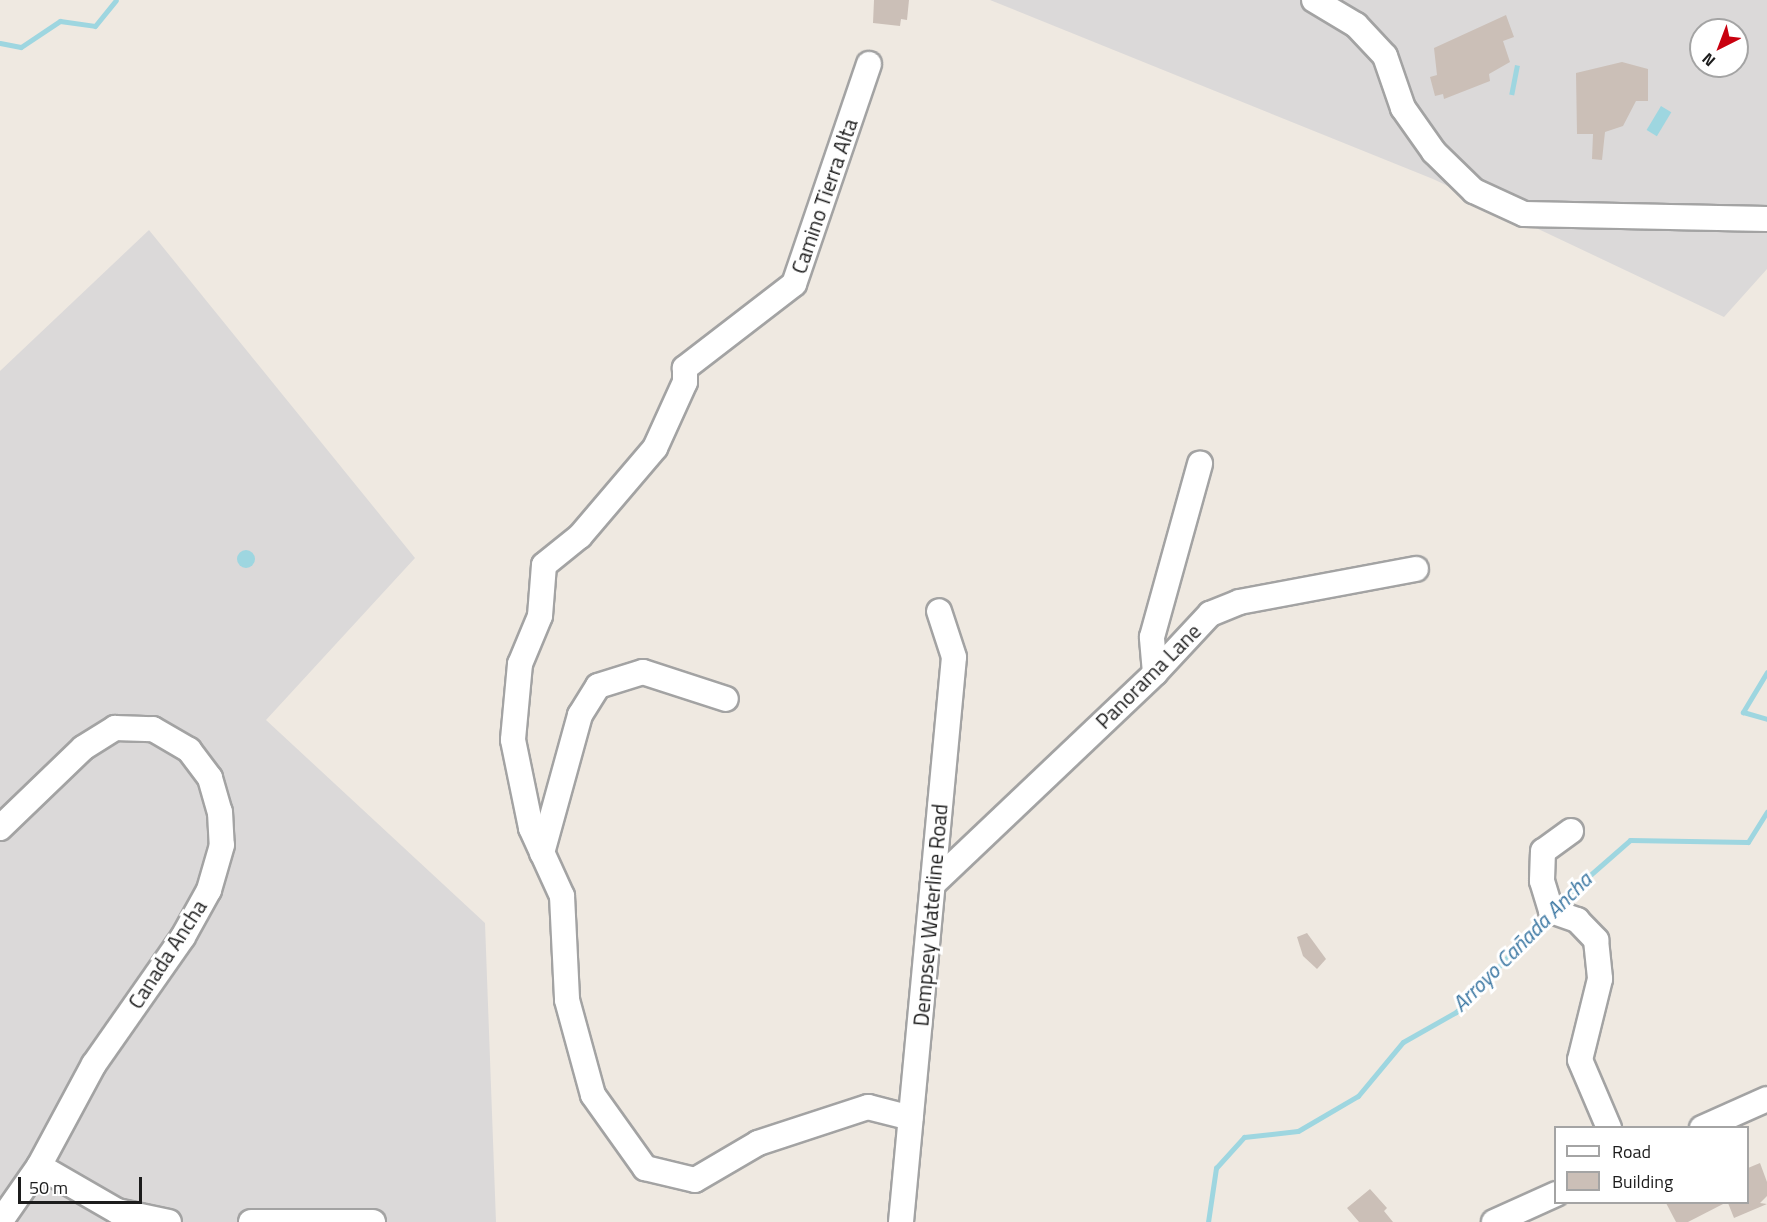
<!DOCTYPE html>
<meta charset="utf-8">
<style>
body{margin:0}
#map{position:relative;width:1767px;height:1222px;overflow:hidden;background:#efe9e1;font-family:"Titillium Web",sans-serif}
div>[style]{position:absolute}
.residential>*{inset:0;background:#dbd9d9}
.water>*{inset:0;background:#9ed6e0;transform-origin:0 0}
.round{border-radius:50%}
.stream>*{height:5px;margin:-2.5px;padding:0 2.5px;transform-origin:2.5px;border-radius:2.5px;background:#9ed6e0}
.building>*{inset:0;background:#cbbfb7}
.roads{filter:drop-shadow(2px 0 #a3a3a3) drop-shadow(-2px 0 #a3a3a3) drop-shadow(0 2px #a3a3a3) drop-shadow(0 -2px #a3a3a3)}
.minor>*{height:24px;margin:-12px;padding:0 12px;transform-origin:12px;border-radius:12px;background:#fff}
span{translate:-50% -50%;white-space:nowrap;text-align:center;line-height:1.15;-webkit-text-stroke:6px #fff;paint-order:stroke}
.street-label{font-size:21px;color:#1c1c1c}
.water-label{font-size:22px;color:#3d78a3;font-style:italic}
.legend{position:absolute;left:1554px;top:1126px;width:195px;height:78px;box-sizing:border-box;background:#fff;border:2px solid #a4a4a4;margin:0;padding:8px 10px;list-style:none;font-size:18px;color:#1c1c1c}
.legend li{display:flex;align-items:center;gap:12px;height:30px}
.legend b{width:30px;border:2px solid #a4a4a4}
.north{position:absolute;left:1689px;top:18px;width:60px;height:60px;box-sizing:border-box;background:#fff;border:2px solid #a4a4a4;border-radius:50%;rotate:222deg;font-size:16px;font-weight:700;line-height:24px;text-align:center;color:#1c1c1c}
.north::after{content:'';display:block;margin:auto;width:21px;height:27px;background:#c9000f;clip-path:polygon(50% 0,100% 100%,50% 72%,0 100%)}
.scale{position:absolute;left:18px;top:1177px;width:124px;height:27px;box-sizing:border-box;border:3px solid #1c1c1c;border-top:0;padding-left:8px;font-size:18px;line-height:21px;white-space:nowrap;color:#1c1c1c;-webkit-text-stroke:4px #fff;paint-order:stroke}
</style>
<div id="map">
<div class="residential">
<i style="clip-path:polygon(evenodd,990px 0,1767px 0,1767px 269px,1724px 317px,1433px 179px,990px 0,1701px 30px,1737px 30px,1737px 66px,1701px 66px,1701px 30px)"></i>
<i style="clip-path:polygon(149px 230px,415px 558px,266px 720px,485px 923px,496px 1222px,0 1222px,0 371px)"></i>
</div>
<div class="water">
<i style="left:1515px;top:65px;width:5px;height:30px;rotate:11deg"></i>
<i style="left:1661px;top:106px;width:12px;height:28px;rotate:31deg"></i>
<i class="round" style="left:237px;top:550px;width:18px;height:18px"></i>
</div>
<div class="stream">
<i style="left:0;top:43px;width:21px;rotate:11deg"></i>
<i style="left:21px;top:47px;width:47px;rotate:-33.7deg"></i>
<i style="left:60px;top:21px;width:35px;rotate:8deg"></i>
<i style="left:95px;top:26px;width:33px;rotate:-51deg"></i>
<i style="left:1767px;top:672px;width:47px;rotate:121deg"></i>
<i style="left:1743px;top:712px;width:25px;rotate:16deg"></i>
<i style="left:1557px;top:904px;width:97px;rotate:-41.2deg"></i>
<i style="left:1630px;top:840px;width:118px;rotate:1deg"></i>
<i style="left:1748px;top:842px;width:36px;rotate:-58deg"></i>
<i style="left:1208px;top:1222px;width:55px;rotate:-81.6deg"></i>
<i style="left:1216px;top:1168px;width:42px;rotate:-47.9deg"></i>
<i style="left:1244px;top:1137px;width:54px;rotate:-6.3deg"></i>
<i style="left:1298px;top:1131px;width:69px;rotate:-30.3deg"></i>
<i style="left:1358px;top:1096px;width:70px;rotate:-50.2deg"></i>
<i style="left:1403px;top:1042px;width:61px;rotate:-29.5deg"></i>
<i style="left:1456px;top:1012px;width:133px;rotate:-46.8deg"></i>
</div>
<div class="building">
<i style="clip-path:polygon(874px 0,909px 0,907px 20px,901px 19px,900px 26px,873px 23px)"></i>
<i style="clip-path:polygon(1506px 15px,1514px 37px,1503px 41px,1510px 62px,1489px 74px,1490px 81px,1444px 99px,1443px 94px,1435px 96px,1430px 77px,1437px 75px,1434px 48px)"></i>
<i style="clip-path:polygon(1622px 62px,1648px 69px,1648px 101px,1636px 101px,1623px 126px,1605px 132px,1602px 160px,1592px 159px,1593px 134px,1577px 134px,1576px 73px)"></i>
<i style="clip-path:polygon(1307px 933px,1326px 959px,1317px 969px,1303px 956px,1297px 937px)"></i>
<i style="clip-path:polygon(1760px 1163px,1767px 1182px,1767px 1196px,1760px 1203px,1767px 1204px,1734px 1218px,1728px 1203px,1748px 1203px,1748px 1168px)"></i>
<i style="clip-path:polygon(1370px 1189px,1387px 1208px,1384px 1211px,1393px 1222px,1359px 1222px,1347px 1208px)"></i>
<i style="clip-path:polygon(1666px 1203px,1725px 1203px,1688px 1222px,1676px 1222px)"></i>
</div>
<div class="roads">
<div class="minor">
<i style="left:1314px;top:0;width:49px;rotate:30.8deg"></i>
<i style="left:1356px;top:25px;width:42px;rotate:46.9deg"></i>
<i style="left:1385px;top:56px;width:55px;rotate:70.9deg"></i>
<i style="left:1403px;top:108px;width:54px;rotate:54.8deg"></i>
<i style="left:1434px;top:152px;width:56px;rotate:44.3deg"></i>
<i style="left:1474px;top:191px;width:55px;rotate:24.7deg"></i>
<i style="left:1524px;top:214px;width:243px;rotate:1.2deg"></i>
<i style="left:869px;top:64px;width:232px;rotate:108.8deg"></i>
<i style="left:794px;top:284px;width:138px;rotate:142.4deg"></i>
<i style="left:685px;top:368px;width:14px;rotate:90deg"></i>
<i style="left:685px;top:382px;width:72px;rotate:114.4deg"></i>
<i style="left:655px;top:448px;width:116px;rotate:130.4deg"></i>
<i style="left:580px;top:536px;width:46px;rotate:141.1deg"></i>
<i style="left:544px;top:565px;width:51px;rotate:94.5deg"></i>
<i style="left:540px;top:616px;width:52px;rotate:112.6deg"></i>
<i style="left:520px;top:664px;width:76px;rotate:95.3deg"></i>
<i style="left:513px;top:740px;width:90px;rotate:78.4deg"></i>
<i style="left:531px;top:828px;width:75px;rotate:65.5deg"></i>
<i style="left:562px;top:896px;width:104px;rotate:87.2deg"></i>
<i style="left:567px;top:1000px;width:98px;rotate:74.7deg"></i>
<i style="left:593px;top:1095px;width:90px;rotate:54.5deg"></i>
<i style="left:645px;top:1168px;width:51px;rotate:13.5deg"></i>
<i style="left:695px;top:1180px;width:73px;rotate:-30.4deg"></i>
<i style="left:758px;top:1143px;width:116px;rotate:-18.1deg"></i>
<i style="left:868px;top:1107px;width:44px;rotate:14.3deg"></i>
<i style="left:1155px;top:673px;width:36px;rotate:-95deg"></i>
<i style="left:1152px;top:637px;width:180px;rotate:-74.5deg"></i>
<i style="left:0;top:828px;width:115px;rotate:-43.9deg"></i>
<i style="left:83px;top:748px;width:38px;rotate:-32deg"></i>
<i style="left:115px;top:728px;width:38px;rotate:2deg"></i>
<i style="left:153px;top:729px;width:42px;rotate:30.3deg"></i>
<i style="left:189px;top:750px;width:35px;rotate:53deg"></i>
<i style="left:210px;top:778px;width:35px;rotate:74deg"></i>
<i style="left:220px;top:812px;width:33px;rotate:87deg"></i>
<i style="left:222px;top:845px;width:47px;rotate:106.1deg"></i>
<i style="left:209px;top:890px;width:54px;rotate:119deg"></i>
<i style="left:183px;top:937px;width:155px;rotate:125deg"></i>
<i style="left:94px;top:1064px;width:116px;rotate:118.3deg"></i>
<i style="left:39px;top:1166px;width:68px;rotate:124.9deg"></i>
<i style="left:1571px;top:831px;width:34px;rotate:144deg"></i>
<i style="left:1543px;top:851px;width:30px;rotate:92deg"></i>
<i style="left:1542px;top:881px;width:31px;rotate:73deg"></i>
<i style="left:1551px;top:911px;width:28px;rotate:19deg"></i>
<i style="left:1577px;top:920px;width:28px;rotate:46deg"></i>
<i style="left:1596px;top:940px;width:39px;rotate:84deg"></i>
<i style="left:1600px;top:979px;width:83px;rotate:103.9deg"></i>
<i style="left:1580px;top:1060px;width:74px;rotate:66.9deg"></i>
<i style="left:542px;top:853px;width:143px;rotate:-74.6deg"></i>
<i style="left:580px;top:715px;width:34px;rotate:-58deg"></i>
<i style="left:598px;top:686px;width:47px;rotate:-17.3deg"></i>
<i style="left:643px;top:672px;width:87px;rotate:18deg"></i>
<i style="left:933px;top:884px;width:306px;rotate:-43.5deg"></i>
<i style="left:1155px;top:673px;width:81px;rotate:-47deg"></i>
<i style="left:1210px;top:614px;width:31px;rotate:-22deg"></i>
<i style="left:1239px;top:602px;width:180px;rotate:-10.6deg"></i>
<i style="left:1702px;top:1128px;width:71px;rotate:-24deg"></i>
<i style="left:39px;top:1166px;width:90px;rotate:30deg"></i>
<i style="left:117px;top:1211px;width:53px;rotate:11.9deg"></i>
<i style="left:251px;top:1222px;width:122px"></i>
<i style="left:901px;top:1222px;width:567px;rotate:-84.64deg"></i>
<i style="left:954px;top:657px;width:48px;rotate:-108.1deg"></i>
<i style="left:1494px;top:1222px;width:68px;rotate:-24.3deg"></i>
</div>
</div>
<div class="street-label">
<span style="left:824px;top:196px;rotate:-71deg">Camino Tierra Alta</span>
<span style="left:1148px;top:676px;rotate:-45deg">Panorama Lane</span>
<span style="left:930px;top:915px;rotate:-85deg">Dempsey Waterline Road</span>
<span style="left:167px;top:954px;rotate:-57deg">Canada Ancha</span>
</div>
<div class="water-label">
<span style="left:1522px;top:942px;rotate:-45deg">Arroyo Cañada Ancha</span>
</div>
<ul class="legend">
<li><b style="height:8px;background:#fff"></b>Road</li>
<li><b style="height:16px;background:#cbbfb7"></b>Building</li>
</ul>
<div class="north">N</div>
<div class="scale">50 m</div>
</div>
